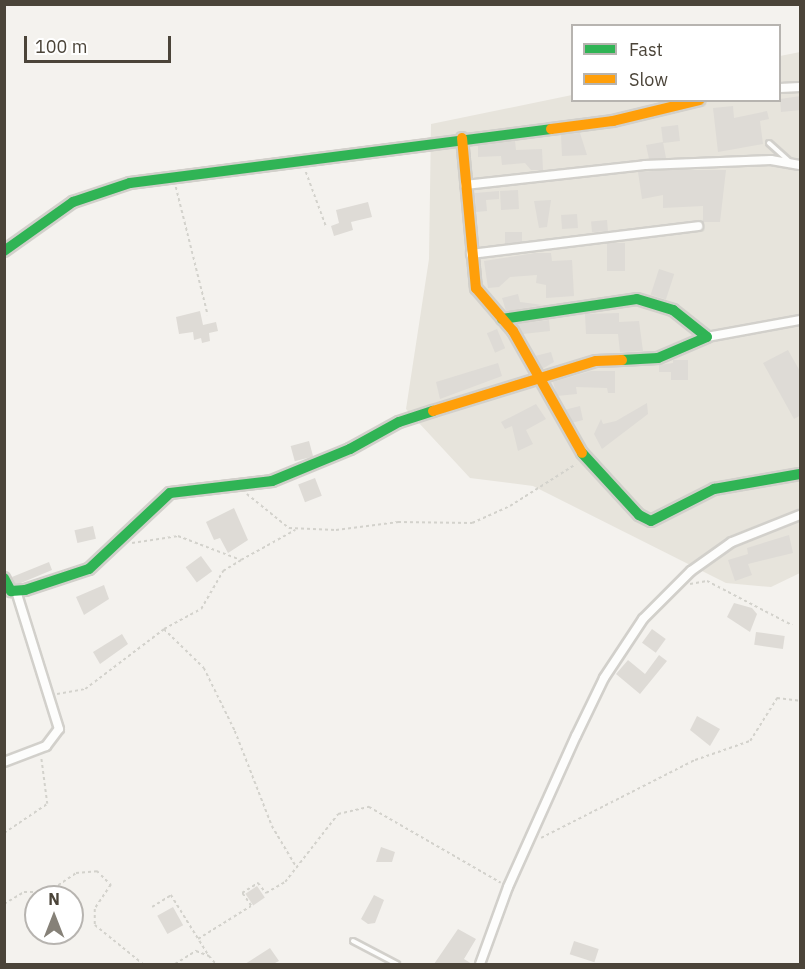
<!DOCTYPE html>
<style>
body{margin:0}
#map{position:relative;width:805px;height:969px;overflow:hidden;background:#f4f2ee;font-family:"IBM Plex Sans",sans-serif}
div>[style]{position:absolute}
.residential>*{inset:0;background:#e7e4dc}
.building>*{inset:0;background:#dedbd6;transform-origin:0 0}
.path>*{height:1.5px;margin-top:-0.75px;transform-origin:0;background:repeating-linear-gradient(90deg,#d3d2cc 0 3px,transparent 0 6px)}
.roads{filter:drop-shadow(2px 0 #d2d0cb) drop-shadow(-2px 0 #d2d0cb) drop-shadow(0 2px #d2d0cb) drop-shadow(0 -2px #d2d0cb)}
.lane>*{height:4px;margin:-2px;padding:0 2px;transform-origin:2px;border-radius:2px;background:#fdfdfc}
.street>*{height:8px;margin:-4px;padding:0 4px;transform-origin:4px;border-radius:4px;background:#fdfdfc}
.fast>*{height:10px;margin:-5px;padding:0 5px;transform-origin:5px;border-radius:5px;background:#30b455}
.slow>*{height:10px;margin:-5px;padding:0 5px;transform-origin:5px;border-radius:5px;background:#ff9f0a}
span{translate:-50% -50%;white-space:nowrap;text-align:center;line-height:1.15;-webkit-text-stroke:5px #fff;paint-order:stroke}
.frame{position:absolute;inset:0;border:6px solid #4b4439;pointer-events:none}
.legend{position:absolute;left:571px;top:24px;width:210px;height:78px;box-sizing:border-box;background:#fff;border:2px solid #b7b4b0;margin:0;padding:8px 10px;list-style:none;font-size:18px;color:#4b4439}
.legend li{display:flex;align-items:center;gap:12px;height:30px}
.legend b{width:30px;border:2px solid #b7b4b0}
.north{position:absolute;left:24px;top:885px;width:60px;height:60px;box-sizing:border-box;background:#fff;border:2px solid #b7b4b0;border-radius:50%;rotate:0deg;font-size:16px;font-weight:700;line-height:24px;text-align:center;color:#4b4439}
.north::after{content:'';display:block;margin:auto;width:21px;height:27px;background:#868178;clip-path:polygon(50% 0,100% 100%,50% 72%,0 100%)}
.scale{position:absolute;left:24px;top:36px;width:147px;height:27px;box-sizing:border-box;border:3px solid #4b4439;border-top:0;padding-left:8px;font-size:18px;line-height:21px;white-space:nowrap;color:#4b4439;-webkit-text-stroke:4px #fff;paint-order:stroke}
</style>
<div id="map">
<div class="residential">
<i style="clip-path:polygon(800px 52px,800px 573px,771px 587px,726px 583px,533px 486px,470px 478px,406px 409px,429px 259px,431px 124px,572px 95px,572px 100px,780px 100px,780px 56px)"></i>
</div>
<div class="building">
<i style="clip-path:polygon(801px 96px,801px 110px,781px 112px,780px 99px)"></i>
<i style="clip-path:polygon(733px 106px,734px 118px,767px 111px,769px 119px,760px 121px,763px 144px,718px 152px,713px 108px)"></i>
<i style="left:678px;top:125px;width:16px;height:17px;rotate:83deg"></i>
<i style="clip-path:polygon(580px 133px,587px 155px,562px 156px,561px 135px)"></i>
<i style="clip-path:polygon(515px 141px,516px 150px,542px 149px,543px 170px,531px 170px,525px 163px,502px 165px,501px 156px,478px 157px,478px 146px)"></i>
<i style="clip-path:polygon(663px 142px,666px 158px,649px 159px,646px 145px)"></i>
<i style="clip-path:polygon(667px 170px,726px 170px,720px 222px,703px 222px,703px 206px,663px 208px,663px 195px,642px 199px,638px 172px)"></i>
<i style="left:518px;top:190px;width:19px;height:18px;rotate:87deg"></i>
<i style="clip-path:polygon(499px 191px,499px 199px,486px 200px,487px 211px,476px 212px,475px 193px)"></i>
<i style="clip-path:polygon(551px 200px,547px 227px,539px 228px,534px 201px)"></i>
<i style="clip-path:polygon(368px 202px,372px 217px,351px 222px,353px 230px,334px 236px,331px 226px,339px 223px,336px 210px)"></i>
<i style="left:577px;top:214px;width:14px;height:16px;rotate:86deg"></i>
<i style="left:607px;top:220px;width:11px;height:16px;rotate:85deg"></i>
<i style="clip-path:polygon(505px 232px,522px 232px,522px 242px,505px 244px)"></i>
<i style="left:607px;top:243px;width:18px;height:28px"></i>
<i style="clip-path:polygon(535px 253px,551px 253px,552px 261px,572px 260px,574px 296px,546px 298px,546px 285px,536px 283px,537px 275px,510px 277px,499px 287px,488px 288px,484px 261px)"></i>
<i style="left:659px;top:269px;width:16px;height:27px;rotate:18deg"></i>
<i style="clip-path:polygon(518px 294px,520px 302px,543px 305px,506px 311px,502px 298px)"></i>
<i style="clip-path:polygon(200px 311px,203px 325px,216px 322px,218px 331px,209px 333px,210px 341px,202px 343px,201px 338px,194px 340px,193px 332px,179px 334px,176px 317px)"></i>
<i style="clip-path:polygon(619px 313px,619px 322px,639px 321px,643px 351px,620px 352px,618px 334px,586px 334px,585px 314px)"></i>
<i style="clip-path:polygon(549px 320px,550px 331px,523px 334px,517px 324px)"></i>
<i style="left:497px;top:329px;width:21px;height:11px;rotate:67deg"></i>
<i style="clip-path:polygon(788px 350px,801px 373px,801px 415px,794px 419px,763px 363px)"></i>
<i style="clip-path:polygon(551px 352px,554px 362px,542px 369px,535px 356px)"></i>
<i style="clip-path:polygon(673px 360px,688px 360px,688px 380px,671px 380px,671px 372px,659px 372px,659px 365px,673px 363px)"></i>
<i style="clip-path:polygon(498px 363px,502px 376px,440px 399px,436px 382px)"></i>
<i style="clip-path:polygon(591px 371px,615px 371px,615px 393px,608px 393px,607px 388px,576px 387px,577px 394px,557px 396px,553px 382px)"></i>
<i style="clip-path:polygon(647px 403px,648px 414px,602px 449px,594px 434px,601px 419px,603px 424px,616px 421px)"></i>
<i style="clip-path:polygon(536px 404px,546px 419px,526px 430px,533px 444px,518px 451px,512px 426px,505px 429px,501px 422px)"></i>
<i style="clip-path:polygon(580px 406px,583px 420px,571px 423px,564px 410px)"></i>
<i style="left:309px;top:441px;width:16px;height:19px;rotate:75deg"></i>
<i style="left:315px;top:478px;width:19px;height:18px;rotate:69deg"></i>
<i style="clip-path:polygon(234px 508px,248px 540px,228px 553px,220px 538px,214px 540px,206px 522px)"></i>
<i style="left:93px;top:526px;width:13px;height:19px;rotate:77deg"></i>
<i style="clip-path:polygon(789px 535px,793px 553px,748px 564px,752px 575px,735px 581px,728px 560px,748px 554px,747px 548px)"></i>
<i style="left:201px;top:556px;width:19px;height:19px;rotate:54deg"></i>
<i style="clip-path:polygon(49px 562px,52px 570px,21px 583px,15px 583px,12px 577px)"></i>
<i style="clip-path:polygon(104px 585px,109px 599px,84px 615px,76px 597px)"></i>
<i style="clip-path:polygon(734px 603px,752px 608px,757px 614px,750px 632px,727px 617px)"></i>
<i style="left:652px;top:629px;width:17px;height:17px;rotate:36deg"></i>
<i style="left:756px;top:632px;width:29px;height:13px;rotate:8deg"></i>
<i style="clip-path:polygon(122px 634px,128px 644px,100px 664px,93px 652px)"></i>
<i style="clip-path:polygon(659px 655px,667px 661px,640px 694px,616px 674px,628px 660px,645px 674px)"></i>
<i style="clip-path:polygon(697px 716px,720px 729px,710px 746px,690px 730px)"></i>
<i style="clip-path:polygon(381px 847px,395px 852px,392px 862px,376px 862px)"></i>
<i style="left:257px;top:886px;width:14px;height:14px;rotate:56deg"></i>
<i style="clip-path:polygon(374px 895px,384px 900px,375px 923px,368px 924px,361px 919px)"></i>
<i style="left:173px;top:907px;width:21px;height:18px;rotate:61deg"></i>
<i style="clip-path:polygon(458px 929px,476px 939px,464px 959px,472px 964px,434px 964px)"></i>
<i style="left:574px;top:941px;width:26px;height:14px;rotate:18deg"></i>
<i style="clip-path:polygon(270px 948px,279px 961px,273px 964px,245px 964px)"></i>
</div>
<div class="path">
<i style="left:306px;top:172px;width:58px;rotate:69.7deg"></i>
<i style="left:176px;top:187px;width:132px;rotate:76deg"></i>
<i style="left:247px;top:494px;width:54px;rotate:39deg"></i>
<i style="left:289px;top:528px;width:47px;rotate:2.4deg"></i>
<i style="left:336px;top:530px;width:63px;rotate:-7.4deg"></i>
<i style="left:398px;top:522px;width:74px;rotate:0.8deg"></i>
<i style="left:472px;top:523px;width:42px;rotate:-24.1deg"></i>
<i style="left:510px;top:506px;width:78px;rotate:-32.5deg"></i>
<i style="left:132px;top:543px;width:47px;rotate:-8.7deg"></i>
<i style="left:178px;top:536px;width:67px;rotate:20.9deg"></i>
<i style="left:241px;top:560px;width:62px;rotate:-29.1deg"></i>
<i style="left:690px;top:584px;width:17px;rotate:-10deg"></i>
<i style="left:707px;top:581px;width:96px;rotate:27.4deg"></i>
<i style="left:164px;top:629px;width:56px;rotate:44.3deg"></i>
<i style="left:204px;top:668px;width:70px;rotate:63.8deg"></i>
<i style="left:235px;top:731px;width:102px;rotate:68.7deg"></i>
<i style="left:272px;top:826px;width:49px;rotate:59.2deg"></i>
<i style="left:57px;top:694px;width:28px;rotate:-10deg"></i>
<i style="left:85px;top:689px;width:99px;rotate:-37.2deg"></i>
<i style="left:164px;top:629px;width:42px;rotate:-28.4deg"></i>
<i style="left:201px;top:609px;width:44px;rotate:-59.9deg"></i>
<i style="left:223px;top:571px;width:21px;rotate:-31deg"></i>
<i style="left:4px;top:833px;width:52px;rotate:-34deg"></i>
<i style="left:47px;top:804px;width:46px;rotate:-97.4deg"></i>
<i style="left:541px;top:838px;width:173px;rotate:-26.9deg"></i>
<i style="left:695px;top:760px;width:58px;rotate:-19.1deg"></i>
<i style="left:750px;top:741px;width:51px;rotate:-57.9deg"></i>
<i style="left:777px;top:698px;width:23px;rotate:7deg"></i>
<i style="left:4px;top:904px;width:23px;rotate:-31deg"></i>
<i style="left:24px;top:892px;width:24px"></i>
<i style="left:48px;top:892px;width:34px;rotate:-34deg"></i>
<i style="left:76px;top:873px;width:21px;rotate:-5deg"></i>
<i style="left:97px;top:871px;width:20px;rotate:45deg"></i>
<i style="left:111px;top:885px;width:29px;rotate:124deg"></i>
<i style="left:95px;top:909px;width:16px;rotate:90deg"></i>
<i style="left:95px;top:925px;width:62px;rotate:39.1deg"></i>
<i style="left:152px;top:907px;width:22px;rotate:-32deg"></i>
<i style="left:171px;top:895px;width:72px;rotate:58.1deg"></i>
<i style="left:198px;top:939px;width:62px;rotate:-31.9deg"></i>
<i style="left:251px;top:906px;width:16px;rotate:-125deg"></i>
<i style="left:242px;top:893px;width:19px;rotate:-32deg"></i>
<i style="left:258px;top:883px;width:13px;rotate:51deg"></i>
<i style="left:266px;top:893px;width:22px;rotate:-30deg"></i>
<i style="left:285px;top:882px;width:86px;rotate:-52.1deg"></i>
<i style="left:338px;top:814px;width:32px;rotate:-13deg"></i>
<i style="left:369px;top:807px;width:152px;rotate:29.9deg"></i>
<i style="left:175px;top:964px;width:25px;rotate:-32deg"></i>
<i style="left:196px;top:951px;width:14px;rotate:21deg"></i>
<i style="left:209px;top:956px;width:11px;rotate:49deg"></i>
</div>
<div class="roads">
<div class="lane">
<i style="left:769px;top:143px;width:27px;rotate:42deg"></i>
<i style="left:353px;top:941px;width:50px;rotate:27.6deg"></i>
</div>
<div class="street">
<i style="left:780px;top:88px;width:20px;rotate:-3deg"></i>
<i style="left:465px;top:185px;width:181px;rotate:-6.3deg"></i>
<i style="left:645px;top:165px;width:126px;rotate:-2.3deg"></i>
<i style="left:771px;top:160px;width:29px;rotate:10deg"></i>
<i style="left:471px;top:254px;width:229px;rotate:-7deg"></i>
<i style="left:707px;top:337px;width:95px;rotate:-10.4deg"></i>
<i style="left:4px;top:762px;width:45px;rotate:-20.9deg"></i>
<i style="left:46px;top:746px;width:21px;rotate:-53deg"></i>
<i style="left:59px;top:729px;width:145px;rotate:-107.3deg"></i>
<i style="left:480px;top:964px;width:82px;rotate:-70deg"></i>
<i style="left:508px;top:887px;width:166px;rotate:-65.8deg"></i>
<i style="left:576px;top:736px;width:64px;rotate:-64.2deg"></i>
<i style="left:604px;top:678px;width:71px;rotate:-56.5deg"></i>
<i style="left:643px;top:619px;width:68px;rotate:-45deg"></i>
<i style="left:691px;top:571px;width:50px;rotate:-35.3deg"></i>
<i style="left:732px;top:542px;width:73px;rotate:-21.7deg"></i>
</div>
<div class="fast">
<i style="left:4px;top:251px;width:85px;rotate:-35.4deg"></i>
<i style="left:73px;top:202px;width:60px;rotate:-18.4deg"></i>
<i style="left:130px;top:183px;width:424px;rotate:-7.3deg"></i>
<i style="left:502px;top:319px;width:136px;rotate:-8.4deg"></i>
<i style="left:637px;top:299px;width:38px;rotate:17deg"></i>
<i style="left:673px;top:310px;width:43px;rotate:38.5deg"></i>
<i style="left:707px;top:337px;width:53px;rotate:156.8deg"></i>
<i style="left:658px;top:358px;width:36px;rotate:177deg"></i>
<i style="left:582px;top:453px;width:84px;rotate:47.4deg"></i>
<i style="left:639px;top:515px;width:13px;rotate:27deg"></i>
<i style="left:651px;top:521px;width:71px;rotate:-26.9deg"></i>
<i style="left:714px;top:489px;width:87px;rotate:-9.9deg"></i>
<i style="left:4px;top:578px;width:15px;rotate:62deg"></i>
<i style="left:11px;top:591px;width:14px;rotate:-4deg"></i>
<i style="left:25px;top:590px;width:67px;rotate:-18.2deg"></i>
<i style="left:89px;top:569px;width:111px;rotate:-43.2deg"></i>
<i style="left:170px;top:493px;width:103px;rotate:-6.7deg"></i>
<i style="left:272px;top:481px;width:84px;rotate:-22.3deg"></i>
<i style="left:350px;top:449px;width:56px;rotate:-28.9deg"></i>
<i style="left:399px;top:422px;width:36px;rotate:-18deg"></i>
</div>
<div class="slow">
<i style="left:551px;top:129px;width:63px;rotate:-7.4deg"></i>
<i style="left:613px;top:121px;width:89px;rotate:-13.6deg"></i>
<i style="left:462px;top:138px;width:151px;rotate:84.7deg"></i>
<i style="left:476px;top:288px;width:57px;rotate:49.3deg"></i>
<i style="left:513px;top:331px;width:140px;rotate:60.5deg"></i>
<i style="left:433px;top:411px;width:170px;rotate:-17.1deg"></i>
<i style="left:596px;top:361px;width:26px;rotate:-2deg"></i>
</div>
</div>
<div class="frame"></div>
<ul class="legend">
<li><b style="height:8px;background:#30b455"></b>Fast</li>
<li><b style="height:8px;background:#ff9f0a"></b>Slow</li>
</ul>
<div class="north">N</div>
<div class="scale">100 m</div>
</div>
